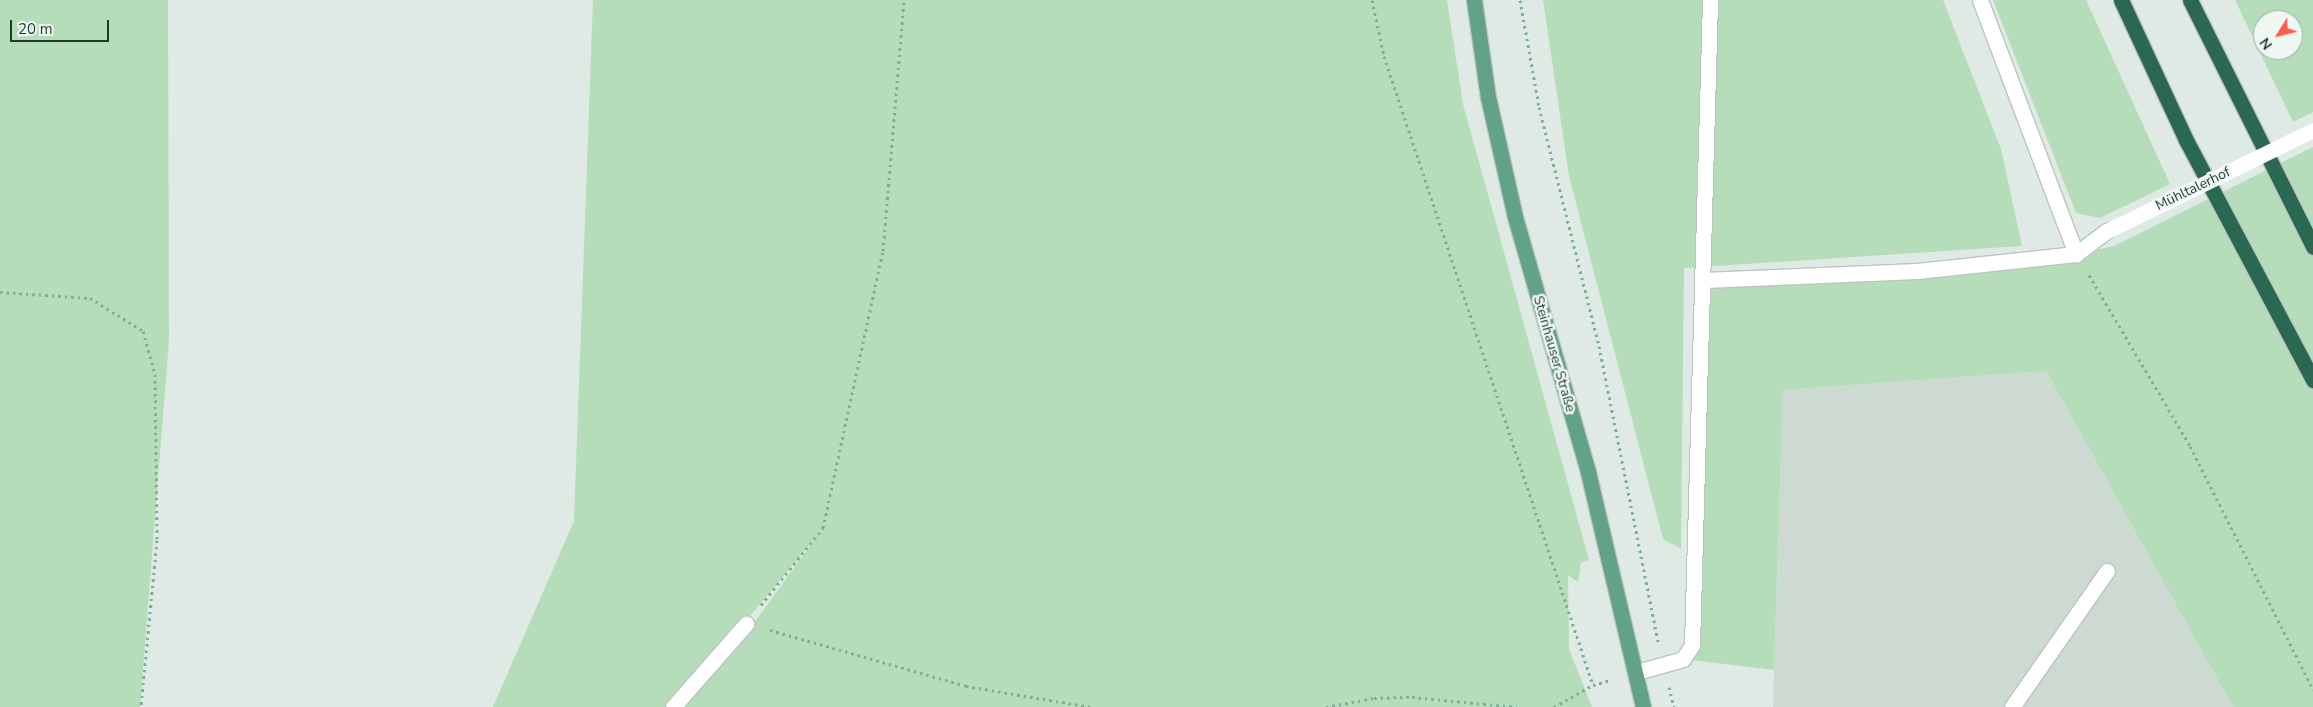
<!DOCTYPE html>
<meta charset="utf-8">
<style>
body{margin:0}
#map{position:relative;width:2313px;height:707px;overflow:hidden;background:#deeae3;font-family:"Nunito Sans",sans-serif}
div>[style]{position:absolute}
.built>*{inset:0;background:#ccdad2}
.green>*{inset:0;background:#b6ddba}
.path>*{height:3px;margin-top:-1.5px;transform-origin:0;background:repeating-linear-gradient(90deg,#7daf98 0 2.5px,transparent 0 6.5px)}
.roads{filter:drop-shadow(1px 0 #bcc4c1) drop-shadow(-1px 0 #bcc4c1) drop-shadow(0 1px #bcc4c1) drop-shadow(0 -1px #bcc4c1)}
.minor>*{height:15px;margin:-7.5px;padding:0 7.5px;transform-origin:7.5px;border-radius:7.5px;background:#fff}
.major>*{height:15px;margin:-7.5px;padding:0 7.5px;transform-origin:7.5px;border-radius:7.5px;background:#61a288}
.highway>*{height:15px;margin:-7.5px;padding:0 7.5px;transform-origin:7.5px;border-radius:7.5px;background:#2a6852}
.minor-bridge>*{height:15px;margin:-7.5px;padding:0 7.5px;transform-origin:7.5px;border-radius:7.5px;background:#fff}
span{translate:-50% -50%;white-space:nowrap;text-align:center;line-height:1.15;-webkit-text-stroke:5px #eff7f2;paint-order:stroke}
.street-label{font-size:14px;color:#1f3b2f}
.north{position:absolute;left:2253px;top:10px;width:50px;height:50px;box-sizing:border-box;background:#eff7f2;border:1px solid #9caca4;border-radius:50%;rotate:234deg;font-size:14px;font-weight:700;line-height:20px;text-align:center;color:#1f3b2f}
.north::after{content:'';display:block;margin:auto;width:18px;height:22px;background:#f7604f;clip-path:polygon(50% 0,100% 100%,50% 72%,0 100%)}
.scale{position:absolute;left:10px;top:20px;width:99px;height:22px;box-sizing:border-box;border:2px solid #1f3b2f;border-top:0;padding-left:6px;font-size:15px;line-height:18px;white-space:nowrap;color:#1f3b2f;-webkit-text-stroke:4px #eff7f2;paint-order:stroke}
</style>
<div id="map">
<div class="built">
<i style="clip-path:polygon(2046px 371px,2233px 707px,1773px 707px,1783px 390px)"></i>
</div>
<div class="green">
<i style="clip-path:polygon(0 0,168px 0,169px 340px,140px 707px,0 707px)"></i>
<i style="clip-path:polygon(593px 0,1447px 0,1463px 104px,1589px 560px,1581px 563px,1578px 582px,1568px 575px,1569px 649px,1592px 707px,676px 707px,749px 630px,815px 539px,673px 707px,493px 707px,574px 521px)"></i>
<i style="clip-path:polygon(1543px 0,1943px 0,2001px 149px,2022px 246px,1684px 268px,1681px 549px,1663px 539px,1569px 176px)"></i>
<i style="clip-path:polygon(1993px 0,2086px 0,2170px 184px,2100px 218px,2076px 213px)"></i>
<i style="clip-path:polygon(evenodd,2235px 0,2313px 0,2313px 112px,2293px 122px,2235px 0,2263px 20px,2293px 20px,2293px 50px,2263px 50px,2263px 20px)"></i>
<i style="clip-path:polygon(2313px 147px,2313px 707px,2233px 707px,2046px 371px,1783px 390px,1774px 670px,1683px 659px,1692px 645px,1704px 280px,2076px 254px,2114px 246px)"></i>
</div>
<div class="path">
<i style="left:1372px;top:0;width:57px;rotate:77.9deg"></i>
<i style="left:1384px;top:56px;width:663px;rotate:71.62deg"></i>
<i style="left:1520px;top:0;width:109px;rotate:79.9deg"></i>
<i style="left:1539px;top:107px;width:246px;rotate:75.9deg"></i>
<i style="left:1599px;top:346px;width:302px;rotate:78.7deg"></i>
<i style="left:2089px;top:275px;width:199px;rotate:59.4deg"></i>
<i style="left:2190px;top:446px;width:273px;rotate:63.2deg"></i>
<i style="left:0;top:292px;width:90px;rotate:3.8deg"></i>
<i style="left:90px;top:298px;width:62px;rotate:31.9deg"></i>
<i style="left:143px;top:331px;width:45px;rotate:74.4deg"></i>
<i style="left:155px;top:374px;width:166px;rotate:89.3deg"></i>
<i style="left:157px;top:540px;width:168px;rotate:95.5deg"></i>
<i style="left:761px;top:605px;width:99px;rotate:-51.2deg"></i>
<i style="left:823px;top:528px;width:283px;rotate:-77.8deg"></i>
<i style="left:883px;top:251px;width:252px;rotate:-85.2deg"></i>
<i style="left:770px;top:630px;width:204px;rotate:15.9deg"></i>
<i style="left:966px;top:686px;width:128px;rotate:9.5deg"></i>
<i style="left:1669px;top:687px;width:21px;rotate:76deg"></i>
<i style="left:1326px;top:707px;width:49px;rotate:-10.6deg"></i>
<i style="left:1374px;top:698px;width:38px;rotate:-2deg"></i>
<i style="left:1412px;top:697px;width:105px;rotate:5.4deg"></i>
<i style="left:1554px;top:707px;width:45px;rotate:-29.4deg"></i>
<i style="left:1593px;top:685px;width:19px;rotate:-16deg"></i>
</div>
<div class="roads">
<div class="minor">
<i style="left:1980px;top:0;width:272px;rotate:69.3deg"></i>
<i style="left:2076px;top:254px;width:39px;rotate:-37deg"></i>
<i style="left:1704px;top:280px;width:213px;rotate:-2.4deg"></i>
<i style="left:1917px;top:271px;width:160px;rotate:-6.1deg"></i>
<i style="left:1637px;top:672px;width:48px;rotate:-15.8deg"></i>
<i style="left:1683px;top:659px;width:17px;rotate:-57deg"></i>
<i style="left:1692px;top:645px;width:645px;rotate:-88.4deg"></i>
<i style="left:673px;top:707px;width:111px;rotate:-48.7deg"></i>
<i style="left:2012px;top:707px;width:166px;rotate:-55.1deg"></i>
</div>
<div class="major">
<i style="left:1474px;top:0;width:98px;rotate:81.8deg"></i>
<i style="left:1488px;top:97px;width:123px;rotate:77.3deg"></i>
<i style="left:1515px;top:217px;width:265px;rotate:74deg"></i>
<i style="left:1588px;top:472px;width:241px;rotate:76.8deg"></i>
</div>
<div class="highway">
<i style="left:2121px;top:0;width:154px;rotate:65.1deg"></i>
<i style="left:2186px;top:140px;width:272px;rotate:62.1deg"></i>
<i style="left:2190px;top:0;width:276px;rotate:63.5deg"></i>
</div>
</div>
<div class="minor-bridge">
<i style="left:2107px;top:231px;width:229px;rotate:-26.1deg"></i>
</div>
<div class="street-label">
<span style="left:2193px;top:189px;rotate:-26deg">Mühltalerhof</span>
<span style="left:1554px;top:354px;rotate:74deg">Steinhauser Straße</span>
</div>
<div class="north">N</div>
<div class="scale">20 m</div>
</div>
